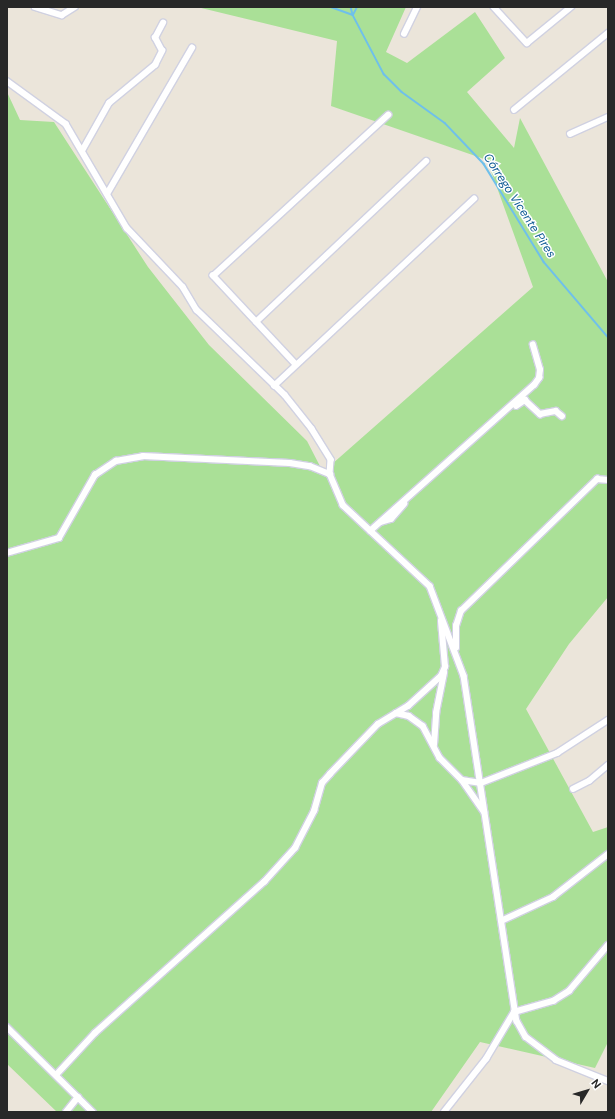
<!DOCTYPE html>
<meta charset="utf-8">
<style>
body{margin:0}
#map{position:relative;width:615px;height:1119px;overflow:hidden;background:#ebe5da;font-family:"DM Sans",sans-serif}
div>[style]{position:absolute}
.green>*{inset:0;background:#aae097}
.stream>*{height:1.5px;margin:-0.75px;padding:0 0.75px;transform-origin:0.75px;border-radius:0.75px;background:#6fc0eb}
.roads{filter:drop-shadow(1px 0 #d0d1e1) drop-shadow(-1px 0 #d0d1e1) drop-shadow(0 1px #d0d1e1) drop-shadow(0 -1px #d0d1e1)}
.minor>*{height:5.5px;margin:-2.75px;padding:0 2.75px;transform-origin:2.75px;border-radius:2.75px;background:#fff}
span{translate:-50% -50%;white-space:nowrap;text-align:center;line-height:1.15;-webkit-text-stroke:3px #fff;paint-order:stroke}
.water-label{font-size:12px;color:#105c95;font-style:italic}
.frame{position:absolute;inset:0;border:8px solid #282828;pointer-events:none}
.north{position:absolute;left:567px;top:1071px;width:40px;height:40px;-webkit-text-stroke:3px #fff;paint-order:stroke;rotate:52deg;font-size:11px;font-weight:700;line-height:16px;text-align:center;color:#282828}
.north::after{content:'';display:block;margin:auto;width:14px;height:18px;background:#282828;clip-path:polygon(50% 0,100% 100%,50% 72%,0 100%)}
</style>
<div id="map">
<div class="green">
<i style="clip-path:polygon(197px 7px,406px 7px,386px 52px,407px 63px,475px 12px,505px 58px,467px 92px,514px 148px,520px 118px,608px 282px,608px 597px,569px 644px,526px 709px,593px 832px,608px 827px,608px 1042px,595px 1068px,480px 1042px,431px 1112px,57px 1112px,7px 1064px,7px 92px,20px 120px,54px 122px,148px 267px,209px 345px,307px 441px,323px 472px,533px 287px,487px 160px,331px 106px,337px 41px)"></i>
</div>
<div class="stream">
<i style="left:331px;top:7px;width:23px;rotate:20deg"></i>
<i style="left:353px;top:15px;width:67px;rotate:62.3deg"></i>
<i style="left:384px;top:74px;width:25px;rotate:45deg"></i>
<i style="left:402px;top:92px;width:53px;rotate:35.8deg"></i>
<i style="left:445px;top:123px;width:57px;rotate:46.4deg"></i>
<i style="left:484px;top:164px;width:115px;rotate:58.5deg"></i>
<i style="left:544px;top:262px;width:99px;rotate:49.5deg"></i>
<i style="left:351px;top:7px;width:8px;rotate:76deg"></i>
<i style="left:353px;top:15px;width:9px;rotate:-63deg"></i>
</div>
<div class="roads">
<div class="minor">
<i style="left:35px;top:7px;width:28px;rotate:17deg"></i>
<i style="left:62px;top:15px;width:15px;rotate:-32deg"></i>
<i style="left:494px;top:7px;width:49px;rotate:47.5deg"></i>
<i style="left:527px;top:43px;width:57px;rotate:-39.3deg"></i>
<i style="left:404px;top:34px;width:30px;rotate:-64deg"></i>
<i style="left:7px;top:81px;width:73px;rotate:36.1deg"></i>
<i style="left:66px;top:124px;width:121px;rotate:59.6deg"></i>
<i style="left:127px;top:228px;width:81px;rotate:46.5deg"></i>
<i style="left:183px;top:287px;width:27px;rotate:59deg"></i>
<i style="left:197px;top:310px;width:122px;rotate:44deg"></i>
<i style="left:285px;top:395px;width:43px;rotate:51.5deg"></i>
<i style="left:312px;top:429px;width:36px;rotate:58deg"></i>
<i style="left:331px;top:460px;width:14px;rotate:94deg"></i>
<i style="left:330px;top:474px;width:34px;rotate:67deg"></i>
<i style="left:343px;top:505px;width:119px;rotate:43deg"></i>
<i style="left:430px;top:586px;width:96px;rotate:69.3deg"></i>
<i style="left:464px;top:676px;width:349px;rotate:81.3deg"></i>
<i style="left:517px;top:1021px;width:18px;rotate:61deg"></i>
<i style="left:526px;top:1037px;width:38px;rotate:37deg"></i>
<i style="left:556px;top:1060px;width:56px;rotate:22deg"></i>
<i style="left:514px;top:110px;width:122px;rotate:-39.3deg"></i>
<i style="left:570px;top:134px;width:42px;rotate:-24.1deg"></i>
<i style="left:82px;top:151px;width:55px;rotate:-60.6deg"></i>
<i style="left:109px;top:103px;width:60px;rotate:-39.6deg"></i>
<i style="left:155px;top:65px;width:16px;rotate:-63deg"></i>
<i style="left:162px;top:51px;width:15px;rotate:-118deg"></i>
<i style="left:155px;top:38px;width:17px;rotate:-62deg"></i>
<i style="left:107px;top:194px;width:169px;rotate:-59.8deg"></i>
<i style="left:256px;top:322px;width:234px;rotate:-43.4deg"></i>
<i style="left:296px;top:365px;width:122px;rotate:-133deg"></i>
<i style="left:213px;top:276px;width:238px;rotate:-42.6deg"></i>
<i style="left:274px;top:386px;width:274px;rotate:-43.1deg"></i>
<i style="left:516px;top:406px;width:11px;rotate:-34deg"></i>
<i style="left:525px;top:400px;width:21px;rotate:43deg"></i>
<i style="left:540px;top:414px;width:16px;rotate:-11deg"></i>
<i style="left:556px;top:411px;width:8px;rotate:40deg"></i>
<i style="left:381px;top:522px;width:10px;rotate:-17deg"></i>
<i style="left:391px;top:519px;width:20px;rotate:-49deg"></i>
<i style="left:370px;top:531px;width:220px;rotate:-41.7deg"></i>
<i style="left:534px;top:385px;width:9px;rotate:-54deg"></i>
<i style="left:539px;top:378px;width:8px;rotate:-83deg"></i>
<i style="left:540px;top:370px;width:26px;rotate:-106deg"></i>
<i style="left:7px;top:553px;width:54px;rotate:-16.1deg"></i>
<i style="left:59px;top:538px;width:73px;rotate:-60.3deg"></i>
<i style="left:95px;top:475px;width:25px;rotate:-34deg"></i>
<i style="left:116px;top:461px;width:27px;rotate:-10deg"></i>
<i style="left:143px;top:456px;width:147px;rotate:2.7deg"></i>
<i style="left:290px;top:463px;width:20px;rotate:9deg"></i>
<i style="left:310px;top:466px;width:22px;rotate:22deg"></i>
<i style="left:456px;top:648px;width:22px;rotate:-90deg"></i>
<i style="left:456px;top:626px;width:16px;rotate:-72deg"></i>
<i style="left:461px;top:611px;width:190px;rotate:-44.1deg"></i>
<i style="left:597px;top:479px;width:11px;rotate:5deg"></i>
<i style="left:396px;top:713px;width:13px;rotate:13deg"></i>
<i style="left:409px;top:716px;width:17px;rotate:36deg"></i>
<i style="left:423px;top:726px;width:36px;rotate:62deg"></i>
<i style="left:440px;top:758px;width:31px;rotate:45deg"></i>
<i style="left:462px;top:780px;width:19px;rotate:9deg"></i>
<i style="left:481px;top:783px;width:82px;rotate:-21.5deg"></i>
<i style="left:557px;top:753px;width:61px;rotate:-32.9deg"></i>
<i style="left:434px;top:745px;width:32px;rotate:-86deg"></i>
<i style="left:436px;top:713px;width:41px;rotate:-78.7deg"></i>
<i style="left:462px;top:780px;width:39px;rotate:55deg"></i>
<i style="left:573px;top:789px;width:18px;rotate:-27deg"></i>
<i style="left:589px;top:781px;width:25px;rotate:-40deg"></i>
<i style="left:501px;top:921px;width:57px;rotate:-24.8deg"></i>
<i style="left:553px;top:897px;width:70px;rotate:-38deg"></i>
<i style="left:7px;top:1027px;width:121px;rotate:44.7deg"></i>
<i style="left:56px;top:1075px;width:57px;rotate:-47.1deg"></i>
<i style="left:95px;top:1033px;width:227px;rotate:-41.8deg"></i>
<i style="left:264px;top:882px;width:46px;rotate:-47.6deg"></i>
<i style="left:295px;top:848px;width:42px;rotate:-62.8deg"></i>
<i style="left:314px;top:811px;width:29px;rotate:-74deg"></i>
<i style="left:322px;top:783px;width:12px;rotate:-48deg"></i>
<i style="left:330px;top:774px;width:69px;rotate:-46.2deg"></i>
<i style="left:378px;top:724px;width:35px;rotate:-31deg"></i>
<i style="left:408px;top:706px;width:45px;rotate:-42.3deg"></i>
<i style="left:441px;top:676px;width:10px;rotate:-66deg"></i>
<i style="left:445px;top:667px;width:46px;rotate:-95deg"></i>
<i style="left:66px;top:1112px;width:19px;rotate:-51deg"></i>
<i style="left:444px;top:1112px;width:68px;rotate:-51.6deg"></i>
<i style="left:486px;top:1059px;width:55px;rotate:-59.2deg"></i>
<i style="left:514px;top:1012px;width:41px;rotate:-15.8deg"></i>
<i style="left:553px;top:1001px;width:19px;rotate:-32deg"></i>
<i style="left:569px;top:991px;width:60px;rotate:-49.7deg"></i>
</div>
</div>
<div class="water-label">
<span style="left:519px;top:206px;rotate:57deg">Córrego Vicente Pires</span>
</div>
<div class="frame"></div>
<div class="north">N</div>
</div>
